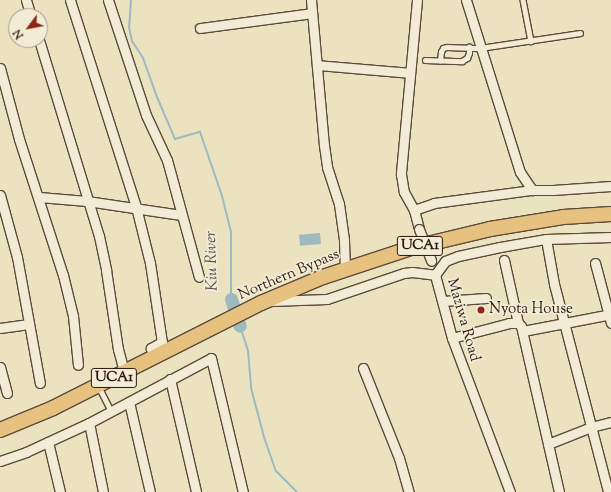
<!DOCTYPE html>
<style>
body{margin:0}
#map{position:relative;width:611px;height:492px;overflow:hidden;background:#ebe2c0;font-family:"Sorts Mill Goudy",serif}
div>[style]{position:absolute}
.water>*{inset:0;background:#9fbabe;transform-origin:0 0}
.stream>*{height:2px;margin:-1px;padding:0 1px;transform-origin:1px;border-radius:1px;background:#9fbabe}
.river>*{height:13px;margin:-6.5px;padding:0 6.5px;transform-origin:6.5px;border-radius:6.5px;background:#9fbabe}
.roads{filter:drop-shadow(1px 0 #5d4a3a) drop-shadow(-1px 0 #5d4a3a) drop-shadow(0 1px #5d4a3a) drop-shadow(0 -1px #5d4a3a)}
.lane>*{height:4.5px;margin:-2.25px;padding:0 2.25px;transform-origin:2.25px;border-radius:2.25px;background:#f2ecd6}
.street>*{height:9px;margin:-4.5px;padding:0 4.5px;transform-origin:4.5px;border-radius:4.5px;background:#f2ecd6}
.primary>*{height:14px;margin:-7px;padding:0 7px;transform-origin:7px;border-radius:7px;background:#e6c180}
.bridges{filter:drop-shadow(1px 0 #5d4a3a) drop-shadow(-1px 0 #5d4a3a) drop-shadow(0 1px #5d4a3a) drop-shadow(0 -1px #5d4a3a)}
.street-bridge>*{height:9px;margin:-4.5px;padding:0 4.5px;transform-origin:4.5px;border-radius:4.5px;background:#f2ecd6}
.dots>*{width:11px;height:11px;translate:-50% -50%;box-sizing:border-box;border:2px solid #f2ecd6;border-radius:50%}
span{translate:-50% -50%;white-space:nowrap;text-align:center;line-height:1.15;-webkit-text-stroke:3.5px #f2ecd6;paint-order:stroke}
.shield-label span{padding:1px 3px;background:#f2ecd6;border:1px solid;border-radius:3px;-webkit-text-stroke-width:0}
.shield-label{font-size:14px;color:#2e170d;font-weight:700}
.street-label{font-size:15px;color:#2e170d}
.poi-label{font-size:15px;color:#2e170d}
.left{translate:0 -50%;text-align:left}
.water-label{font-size:16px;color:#56504b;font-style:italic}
.north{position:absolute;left:8px;top:8px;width:40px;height:40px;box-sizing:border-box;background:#f2ecd6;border:1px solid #a49786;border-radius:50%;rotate:238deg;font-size:11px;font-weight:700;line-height:16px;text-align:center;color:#2e170d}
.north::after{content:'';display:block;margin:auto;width:14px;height:18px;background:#8f2418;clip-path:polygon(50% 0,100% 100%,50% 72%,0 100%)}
</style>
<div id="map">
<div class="water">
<i style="left:320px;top:233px;width:11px;height:21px;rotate:85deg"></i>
</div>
<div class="stream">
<i style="left:131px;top:0;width:27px;rotate:94deg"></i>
<i style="left:129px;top:27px;width:14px;rotate:78deg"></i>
<i style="left:132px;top:41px;width:20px;rotate:57deg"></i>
<i style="left:143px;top:58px;width:41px;rotate:70.3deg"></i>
<i style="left:157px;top:97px;width:46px;rotate:66.8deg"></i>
<i style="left:175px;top:139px;width:26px;rotate:-16deg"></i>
<i style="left:200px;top:132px;width:68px;rotate:71deg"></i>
<i style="left:222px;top:196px;width:36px;rotate:76deg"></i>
<i style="left:231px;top:231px;width:68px;rotate:90deg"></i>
<i style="left:240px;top:326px;width:26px;rotate:72deg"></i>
<i style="left:248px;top:351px;width:37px;rotate:85deg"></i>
<i style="left:251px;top:388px;width:51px;rotate:75.1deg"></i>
<i style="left:264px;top:437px;width:36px;rotate:71deg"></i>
<i style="left:276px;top:471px;width:30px;rotate:45deg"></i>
</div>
<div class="river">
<i style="left:231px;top:299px;width:28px;rotate:72deg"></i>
</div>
<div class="roads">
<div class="lane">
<i style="left:523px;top:0;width:42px;rotate:79deg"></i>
<i style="left:425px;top:60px;width:37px;rotate:2deg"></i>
<i style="left:462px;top:61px;width:6px;rotate:-31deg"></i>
<i style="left:467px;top:58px;width:5px;rotate:-68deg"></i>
<i style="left:469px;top:53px;width:6px;rotate:-90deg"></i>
<i style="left:440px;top:61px;width:9px;rotate:-84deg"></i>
<i style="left:441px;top:52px;width:4px;rotate:-63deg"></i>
<i style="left:443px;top:48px;width:4px;rotate:-14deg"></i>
<i style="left:447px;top:47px;width:33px;rotate:2deg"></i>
<i style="left:480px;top:48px;width:101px;rotate:-8.5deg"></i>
<i style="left:99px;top:387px;width:27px;rotate:63deg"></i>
</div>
<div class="street">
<i style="left:26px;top:0;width:17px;rotate:73deg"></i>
<i style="left:70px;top:0;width:217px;rotate:72.3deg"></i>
<i style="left:136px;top:207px;width:58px;rotate:76deg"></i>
<i style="left:150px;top:263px;width:80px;rotate:81.4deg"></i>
<i style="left:162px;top:342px;width:13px;rotate:151deg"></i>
<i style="left:151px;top:348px;width:9px;rotate:72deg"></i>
<i style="left:108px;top:0;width:121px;rotate:71.7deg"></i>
<i style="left:146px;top:115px;width:50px;rotate:65deg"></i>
<i style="left:167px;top:160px;width:121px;rotate:74.7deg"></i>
<i style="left:311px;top:0;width:146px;rotate:84.9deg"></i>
<i style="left:324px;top:145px;width:22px;rotate:82deg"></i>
<i style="left:327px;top:167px;width:39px;rotate:72deg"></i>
<i style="left:339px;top:204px;width:37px;rotate:82deg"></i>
<i style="left:344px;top:241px;width:29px;rotate:88deg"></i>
<i style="left:417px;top:0;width:175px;rotate:95.3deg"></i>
<i style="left:401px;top:174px;width:18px;rotate:81deg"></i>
<i style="left:404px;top:192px;width:21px;rotate:61deg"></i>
<i style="left:414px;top:210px;width:21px;rotate:-19deg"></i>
<i style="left:434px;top:203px;width:99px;rotate:-7.6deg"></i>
<i style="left:532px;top:190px;width:21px"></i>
<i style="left:553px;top:190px;width:58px;rotate:-3.9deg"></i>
<i style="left:466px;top:0;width:180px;rotate:72.6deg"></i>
<i style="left:520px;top:172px;width:22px;rotate:56deg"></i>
<i style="left:200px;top:28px;width:113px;rotate:-7.6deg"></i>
<i style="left:39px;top:40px;width:205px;rotate:73deg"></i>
<i style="left:99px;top:236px;width:35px;rotate:78deg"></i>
<i style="left:106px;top:270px;width:80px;rotate:81.4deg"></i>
<i style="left:118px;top:349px;width:24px;rotate:75deg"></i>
<i style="left:317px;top:65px;width:93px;rotate:4.9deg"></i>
<i style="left:0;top:68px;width:73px;rotate:75deg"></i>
<i style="left:19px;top:139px;width:143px;rotate:72.1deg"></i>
<i style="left:63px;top:275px;width:42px;rotate:76.3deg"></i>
<i style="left:73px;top:316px;width:49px;rotate:84.2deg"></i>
<i style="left:0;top:195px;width:64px;rotate:74.7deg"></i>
<i style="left:17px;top:257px;width:128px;rotate:79.7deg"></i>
<i style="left:39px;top:197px;width:48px;rotate:4.8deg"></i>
<i style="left:87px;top:201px;width:95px;rotate:8.5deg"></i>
<i style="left:414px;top:210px;width:20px;rotate:75deg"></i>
<i style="left:546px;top:239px;width:46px;rotate:79.9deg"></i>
<i style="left:554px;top:284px;width:215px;rotate:75.4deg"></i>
<i style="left:504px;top:260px;width:65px;rotate:77.5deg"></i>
<i style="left:595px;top:263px;width:62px;rotate:75.1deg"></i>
<i style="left:435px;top:275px;width:17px;rotate:-54deg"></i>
<i style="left:445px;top:261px;width:14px;rotate:-21deg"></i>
<i style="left:458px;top:256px;width:43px;rotate:-12.1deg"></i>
<i style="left:500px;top:247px;width:47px;rotate:-9.9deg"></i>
<i style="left:546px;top:239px;width:65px;rotate:-1.8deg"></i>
<i style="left:271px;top:301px;width:56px;rotate:-2deg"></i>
<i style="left:327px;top:299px;width:81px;rotate:-18.7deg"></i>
<i style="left:404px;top:273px;width:8px;rotate:-7deg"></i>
<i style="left:412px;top:272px;width:23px;rotate:7deg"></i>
<i style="left:435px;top:275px;width:65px;rotate:74.9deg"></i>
<i style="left:452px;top:338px;width:165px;rotate:69.4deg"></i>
<i style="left:443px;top:301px;width:43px;rotate:-4deg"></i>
<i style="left:0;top:328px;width:29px;rotate:-8deg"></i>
<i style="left:523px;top:331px;width:90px;rotate:-10.9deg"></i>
<i style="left:452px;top:338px;width:59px;rotate:-14.7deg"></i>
<i style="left:509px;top:323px;width:9px"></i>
<i style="left:518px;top:323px;width:4px;rotate:45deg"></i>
<i style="left:521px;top:326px;width:170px;rotate:77.1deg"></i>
<i style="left:0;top:367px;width:27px;rotate:75deg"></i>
<i style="left:363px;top:368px;width:97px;rotate:68.2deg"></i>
<i style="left:399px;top:458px;width:35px;rotate:74deg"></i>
<i style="left:170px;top:379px;width:116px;rotate:77deg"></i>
<i style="left:129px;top:402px;width:92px;rotate:76.9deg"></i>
<i style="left:89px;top:423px;width:70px;rotate:78.5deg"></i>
<i style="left:48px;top:442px;width:51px;rotate:76.5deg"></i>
<i style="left:548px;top:444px;width:46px;rotate:-21.6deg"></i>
<i style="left:591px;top:427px;width:21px;rotate:-14deg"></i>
<i style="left:0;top:461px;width:28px;rotate:-19deg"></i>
<i style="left:26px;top:452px;width:69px;rotate:-24.7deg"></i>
<i style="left:89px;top:423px;width:138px;rotate:-28deg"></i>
<i style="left:211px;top:358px;width:138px;rotate:76.6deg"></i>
</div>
<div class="primary">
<i style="left:0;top:430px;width:57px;rotate:-22.5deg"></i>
<i style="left:53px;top:408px;width:233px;rotate:-26.8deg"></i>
<i style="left:261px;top:303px;width:67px;rotate:-22.8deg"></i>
<i style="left:323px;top:277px;width:93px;rotate:-18.2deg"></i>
<i style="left:411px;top:248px;width:81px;rotate:-13.5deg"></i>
<i style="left:490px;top:229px;width:74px;rotate:-9.3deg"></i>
<i style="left:563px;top:217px;width:48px;rotate:-3.6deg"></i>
</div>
</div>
<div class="bridges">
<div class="street-bridge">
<i style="left:419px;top:229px;width:34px;rotate:69deg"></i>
</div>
</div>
<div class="dots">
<i style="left:481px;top:310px;background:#8f2418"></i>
</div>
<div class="shield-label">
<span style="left:420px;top:246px">UCA1</span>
<span style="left:114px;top:378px">UCA1</span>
</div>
<div class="street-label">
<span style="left:289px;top:275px;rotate:-23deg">Northern Bypass</span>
<span style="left:463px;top:320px;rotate:74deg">Maziwa Road</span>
</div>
<div class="poi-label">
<span class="left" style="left:489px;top:310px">Nyota House</span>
</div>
<div class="water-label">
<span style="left:213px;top:261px;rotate:-92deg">Kiu River</span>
</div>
<div class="north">N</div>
</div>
